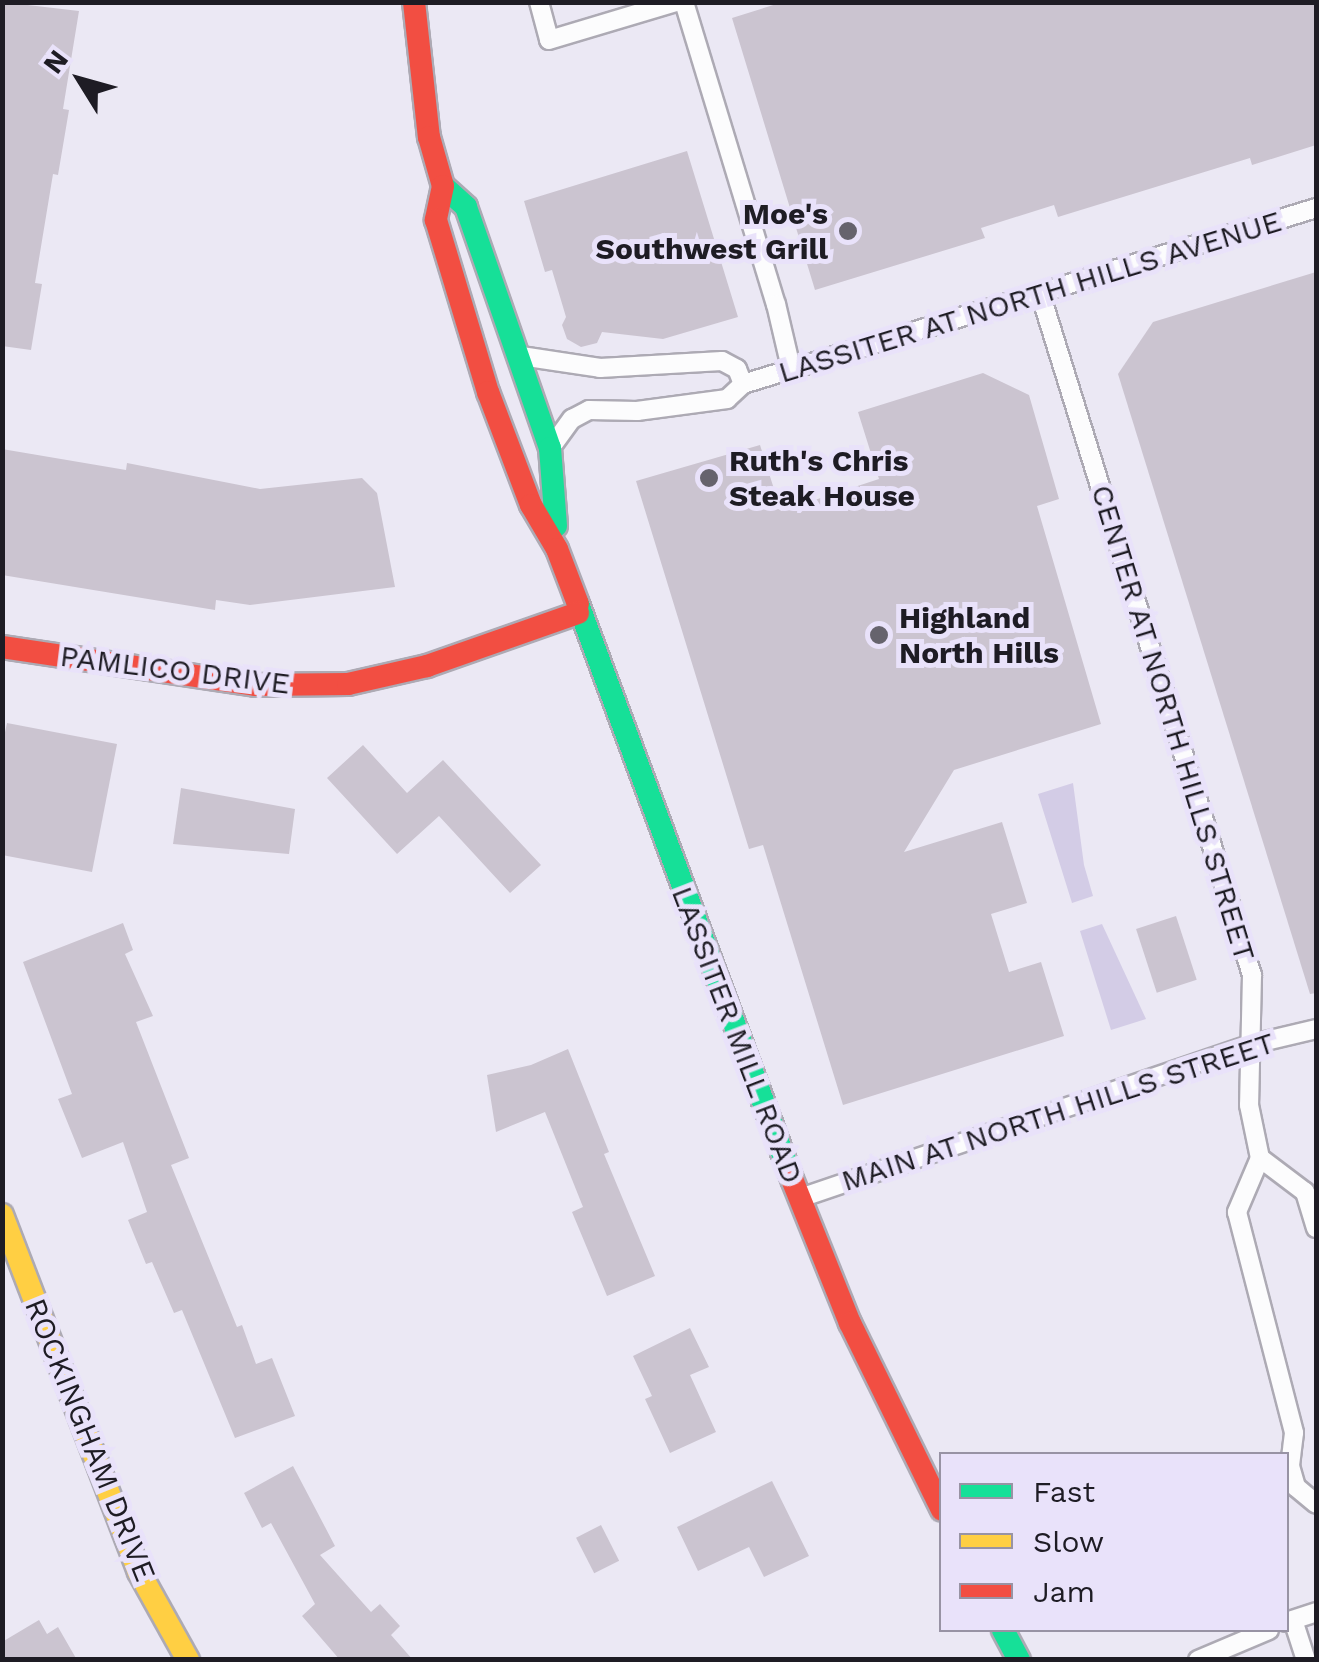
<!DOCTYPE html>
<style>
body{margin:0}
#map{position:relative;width:1319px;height:1662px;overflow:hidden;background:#ebe8f4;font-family:"Work Sans",sans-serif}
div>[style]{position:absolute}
.green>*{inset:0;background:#d3cce6}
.building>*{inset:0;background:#cbc4d0;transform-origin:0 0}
.roads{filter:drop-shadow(2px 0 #adaab4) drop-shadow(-2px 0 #adaab4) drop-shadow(0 2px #adaab4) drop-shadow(0 -2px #adaab4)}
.lane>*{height:18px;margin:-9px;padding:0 9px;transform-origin:9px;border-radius:9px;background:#fcfcfd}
.fast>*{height:22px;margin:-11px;padding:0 11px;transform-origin:11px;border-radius:11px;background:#16e098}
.slow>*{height:22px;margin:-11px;padding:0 11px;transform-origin:11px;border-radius:11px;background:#ffcf43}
.jam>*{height:22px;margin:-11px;padding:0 11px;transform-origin:11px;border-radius:11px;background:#f24e42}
.dots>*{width:28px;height:28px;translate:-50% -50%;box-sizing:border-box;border:5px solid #e9e2fa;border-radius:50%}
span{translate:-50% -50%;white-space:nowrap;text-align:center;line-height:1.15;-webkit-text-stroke:10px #e9e2fa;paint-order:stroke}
.poi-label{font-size:30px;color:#1e1c24;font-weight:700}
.right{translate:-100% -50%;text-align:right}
.left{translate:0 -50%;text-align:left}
.street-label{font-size:30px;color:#1e1c24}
.frame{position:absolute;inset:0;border:5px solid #1e1c24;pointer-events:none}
.legend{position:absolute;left:939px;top:1452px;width:350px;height:180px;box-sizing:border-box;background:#e9e2fa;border:2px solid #9893a4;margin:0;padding:12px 18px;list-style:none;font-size:30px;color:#1e1c24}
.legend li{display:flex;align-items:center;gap:20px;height:50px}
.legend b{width:50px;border:2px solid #9893a4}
.north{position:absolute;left:30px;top:30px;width:100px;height:100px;-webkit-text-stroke:8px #e9e2fa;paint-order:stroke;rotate:307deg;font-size:28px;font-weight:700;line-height:40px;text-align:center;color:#1e1c24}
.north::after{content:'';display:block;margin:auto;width:35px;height:45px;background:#1e1c24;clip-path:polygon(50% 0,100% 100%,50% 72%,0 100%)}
</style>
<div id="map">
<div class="green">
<i style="clip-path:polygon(1073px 783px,1084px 865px,1093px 896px,1072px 903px,1038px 794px)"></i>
<i style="clip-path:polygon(1102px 924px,1146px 1019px,1111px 1030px,1080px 931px)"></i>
</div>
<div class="building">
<i style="clip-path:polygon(2px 2px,79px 11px,63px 109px,69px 110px,58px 175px,53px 174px,35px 283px,42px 284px,31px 350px,2px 346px)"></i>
<i style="clip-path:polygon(783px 2px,1316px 2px,1316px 145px,1252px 165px,1250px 158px,1058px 217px,1054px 205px,981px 228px,985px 238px,815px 290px,732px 18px)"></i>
<i style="clip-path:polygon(687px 151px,738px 317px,663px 339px,602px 332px,597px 343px,581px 347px,567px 339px,562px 325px,566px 317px,552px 270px,545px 272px,524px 201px)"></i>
<i style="clip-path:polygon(1316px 272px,1316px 993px,1310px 994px,1118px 374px,1153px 322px)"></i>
<i style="clip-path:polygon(983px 373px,1029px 395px,1059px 499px,1037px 506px,1101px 724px,954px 770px,904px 852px,1002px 822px,1027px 903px,991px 914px,1009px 972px,1041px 962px,1064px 1036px,843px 1105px,763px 845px,749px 849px,636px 481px,760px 445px,781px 511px,879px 479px,858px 412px)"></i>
<i style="clip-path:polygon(2px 449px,126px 470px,127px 463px,260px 489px,362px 478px,377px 493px,395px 587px,250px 605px,216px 600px,215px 610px,2px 575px)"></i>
<i style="clip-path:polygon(7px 723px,117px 744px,92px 872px,2px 855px,2px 746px)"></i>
<i style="clip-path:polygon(363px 745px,407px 793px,443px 760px,541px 865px,510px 893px,439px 816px,397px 854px,327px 778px)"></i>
<i style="clip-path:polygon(181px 788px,295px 809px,289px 854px,173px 844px)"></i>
<i style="left:1176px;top:916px;width:67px;height:42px;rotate:72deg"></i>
<i style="clip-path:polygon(123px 923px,133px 950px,125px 954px,153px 1016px,136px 1022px,189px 1158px,171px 1165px,237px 1327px,242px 1325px,256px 1364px,272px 1358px,295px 1416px,235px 1438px,182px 1310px,174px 1313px,152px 1262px,146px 1264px,128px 1220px,147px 1212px,123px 1142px,82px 1158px,58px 1099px,72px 1094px,23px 962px)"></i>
<i style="clip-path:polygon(568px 1049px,609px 1152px,604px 1154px,655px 1276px,607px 1296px,572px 1212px,583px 1207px,545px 1112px,496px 1132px,487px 1075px,531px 1065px)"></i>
<i style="clip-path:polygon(690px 1328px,709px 1367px,690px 1375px,716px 1432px,670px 1453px,645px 1399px,652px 1396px,633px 1356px)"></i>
<i style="clip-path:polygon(293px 1466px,335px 1546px,320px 1555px,371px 1612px,380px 1604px,400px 1626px,391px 1635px,413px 1660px,340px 1660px,302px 1616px,315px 1604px,271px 1523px,262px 1528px,244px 1493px)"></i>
<i style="clip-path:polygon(772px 1481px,809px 1556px,764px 1577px,749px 1547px,698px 1571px,677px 1527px)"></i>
<i style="left:601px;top:1525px;width:40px;height:28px;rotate:63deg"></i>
<i style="clip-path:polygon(39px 1620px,47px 1634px,58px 1627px,77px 1660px,2px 1660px,2px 1642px)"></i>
</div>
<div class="roads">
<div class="lane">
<i style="left:539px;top:2px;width:39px;rotate:75deg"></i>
<i style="left:549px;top:40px;width:133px;rotate:-16.7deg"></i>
<i style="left:684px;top:2px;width:316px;rotate:73.1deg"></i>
<i style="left:776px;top:304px;width:70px;rotate:76.8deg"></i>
<i style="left:1041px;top:296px;width:711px;rotate:72.74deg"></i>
<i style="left:1252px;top:975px;width:130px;rotate:91.3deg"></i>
<i style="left:1249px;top:1105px;width:54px;rotate:78.3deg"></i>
<i style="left:521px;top:356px;width:80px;rotate:8.6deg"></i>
<i style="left:600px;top:368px;width:122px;rotate:-3.3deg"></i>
<i style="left:722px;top:361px;width:17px;rotate:28deg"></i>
<i style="left:737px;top:369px;width:16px;rotate:68deg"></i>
<i style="left:555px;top:442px;width:29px;rotate:-54deg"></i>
<i style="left:572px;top:419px;width:19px;rotate:-28deg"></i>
<i style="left:589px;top:410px;width:48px;rotate:1.2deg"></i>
<i style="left:637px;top:411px;width:91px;rotate:-7.6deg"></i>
<i style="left:727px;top:399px;width:22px;rotate:-43deg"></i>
<i style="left:743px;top:384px;width:599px;rotate:-17.07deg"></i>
<i style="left:800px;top:1198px;width:474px;rotate:-18.8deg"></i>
<i style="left:1249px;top:1045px;width:69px;rotate:-13.4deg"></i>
<i style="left:1316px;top:1228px;width:38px;rotate:-107deg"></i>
<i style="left:1305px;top:1192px;width:56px;rotate:-142.9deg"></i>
<i style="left:1260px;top:1158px;width:59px;rotate:113.1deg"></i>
<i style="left:1237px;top:1212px;width:228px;rotate:75.5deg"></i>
<i style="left:1294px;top:1433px;width:33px;rotate:97deg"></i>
<i style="left:1290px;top:1466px;width:22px;rotate:74deg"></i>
<i style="left:1296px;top:1487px;width:26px;rotate:40deg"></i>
<i style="left:1293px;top:1620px;width:42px;rotate:72deg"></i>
<i style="left:1286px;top:1622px;width:32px;rotate:-18deg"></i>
<i style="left:1198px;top:1660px;width:77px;rotate:-22.9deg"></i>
</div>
<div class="fast">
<i style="left:443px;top:186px;width:31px;rotate:42deg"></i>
<i style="left:466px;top:207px;width:255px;rotate:70.8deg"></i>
<i style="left:550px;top:448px;width:78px;rotate:85.6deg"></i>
<i style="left:578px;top:604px;width:614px;rotate:69.59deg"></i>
<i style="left:1003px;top:1630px;width:34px;rotate:62deg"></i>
</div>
<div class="slow">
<i style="left:2px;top:1215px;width:382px;rotate:69deg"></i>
<i style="left:139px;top:1572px;width:101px;rotate:60.9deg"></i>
</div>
<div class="jam">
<i style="left:414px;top:2px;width:136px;rotate:83.7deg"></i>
<i style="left:429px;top:137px;width:51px;rotate:74.1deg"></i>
<i style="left:443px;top:186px;width:35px;rotate:102deg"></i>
<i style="left:436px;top:220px;width:180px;rotate:73.2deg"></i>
<i style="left:488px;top:392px;width:121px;rotate:69.2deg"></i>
<i style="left:531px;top:505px;width:51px;rotate:59.4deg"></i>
<i style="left:557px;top:549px;width:59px;rotate:69.1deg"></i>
<i style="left:2px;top:647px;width:256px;rotate:8.5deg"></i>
<i style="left:255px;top:685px;width:93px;rotate:-0.6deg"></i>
<i style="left:348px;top:684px;width:81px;rotate:-12.8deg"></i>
<i style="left:427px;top:666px;width:160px;rotate:-19.3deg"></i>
<i style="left:792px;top:1179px;width:155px;rotate:68.1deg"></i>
<i style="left:850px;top:1323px;width:208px;rotate:63.8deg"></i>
</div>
</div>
<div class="dots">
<i style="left:848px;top:231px;background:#66636d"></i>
<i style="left:709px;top:478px;background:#66636d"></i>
<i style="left:879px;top:635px;background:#66636d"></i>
</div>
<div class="poi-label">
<span class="right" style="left:828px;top:231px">Moe's<br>Southwest Grill</span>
<span class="left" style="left:729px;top:478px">Ruth's Chris<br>Steak House</span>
<span class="left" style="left:899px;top:635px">Highland<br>North Hills</span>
</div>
<div class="street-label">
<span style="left:1030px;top:297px;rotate:-17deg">LASSITER AT NORTH HILLS AVENUE</span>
<span style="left:175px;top:670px;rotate:7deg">PAMLICO DRIVE</span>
<span style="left:1173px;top:723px;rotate:73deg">CENTER AT NORTH HILLS STREET</span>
<span style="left:737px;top:1035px;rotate:69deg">LASSITER MILL ROAD</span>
<span style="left:1058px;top:1112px;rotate:-18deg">MAIN AT NORTH HILLS STREET</span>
<span style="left:90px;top:1440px;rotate:68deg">ROCKINGHAM DRIVE</span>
</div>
<div class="frame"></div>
<ul class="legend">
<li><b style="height:12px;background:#16e098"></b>Fast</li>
<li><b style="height:12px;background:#ffcf43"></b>Slow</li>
<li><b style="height:12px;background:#f24e42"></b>Jam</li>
</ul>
<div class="north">N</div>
</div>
